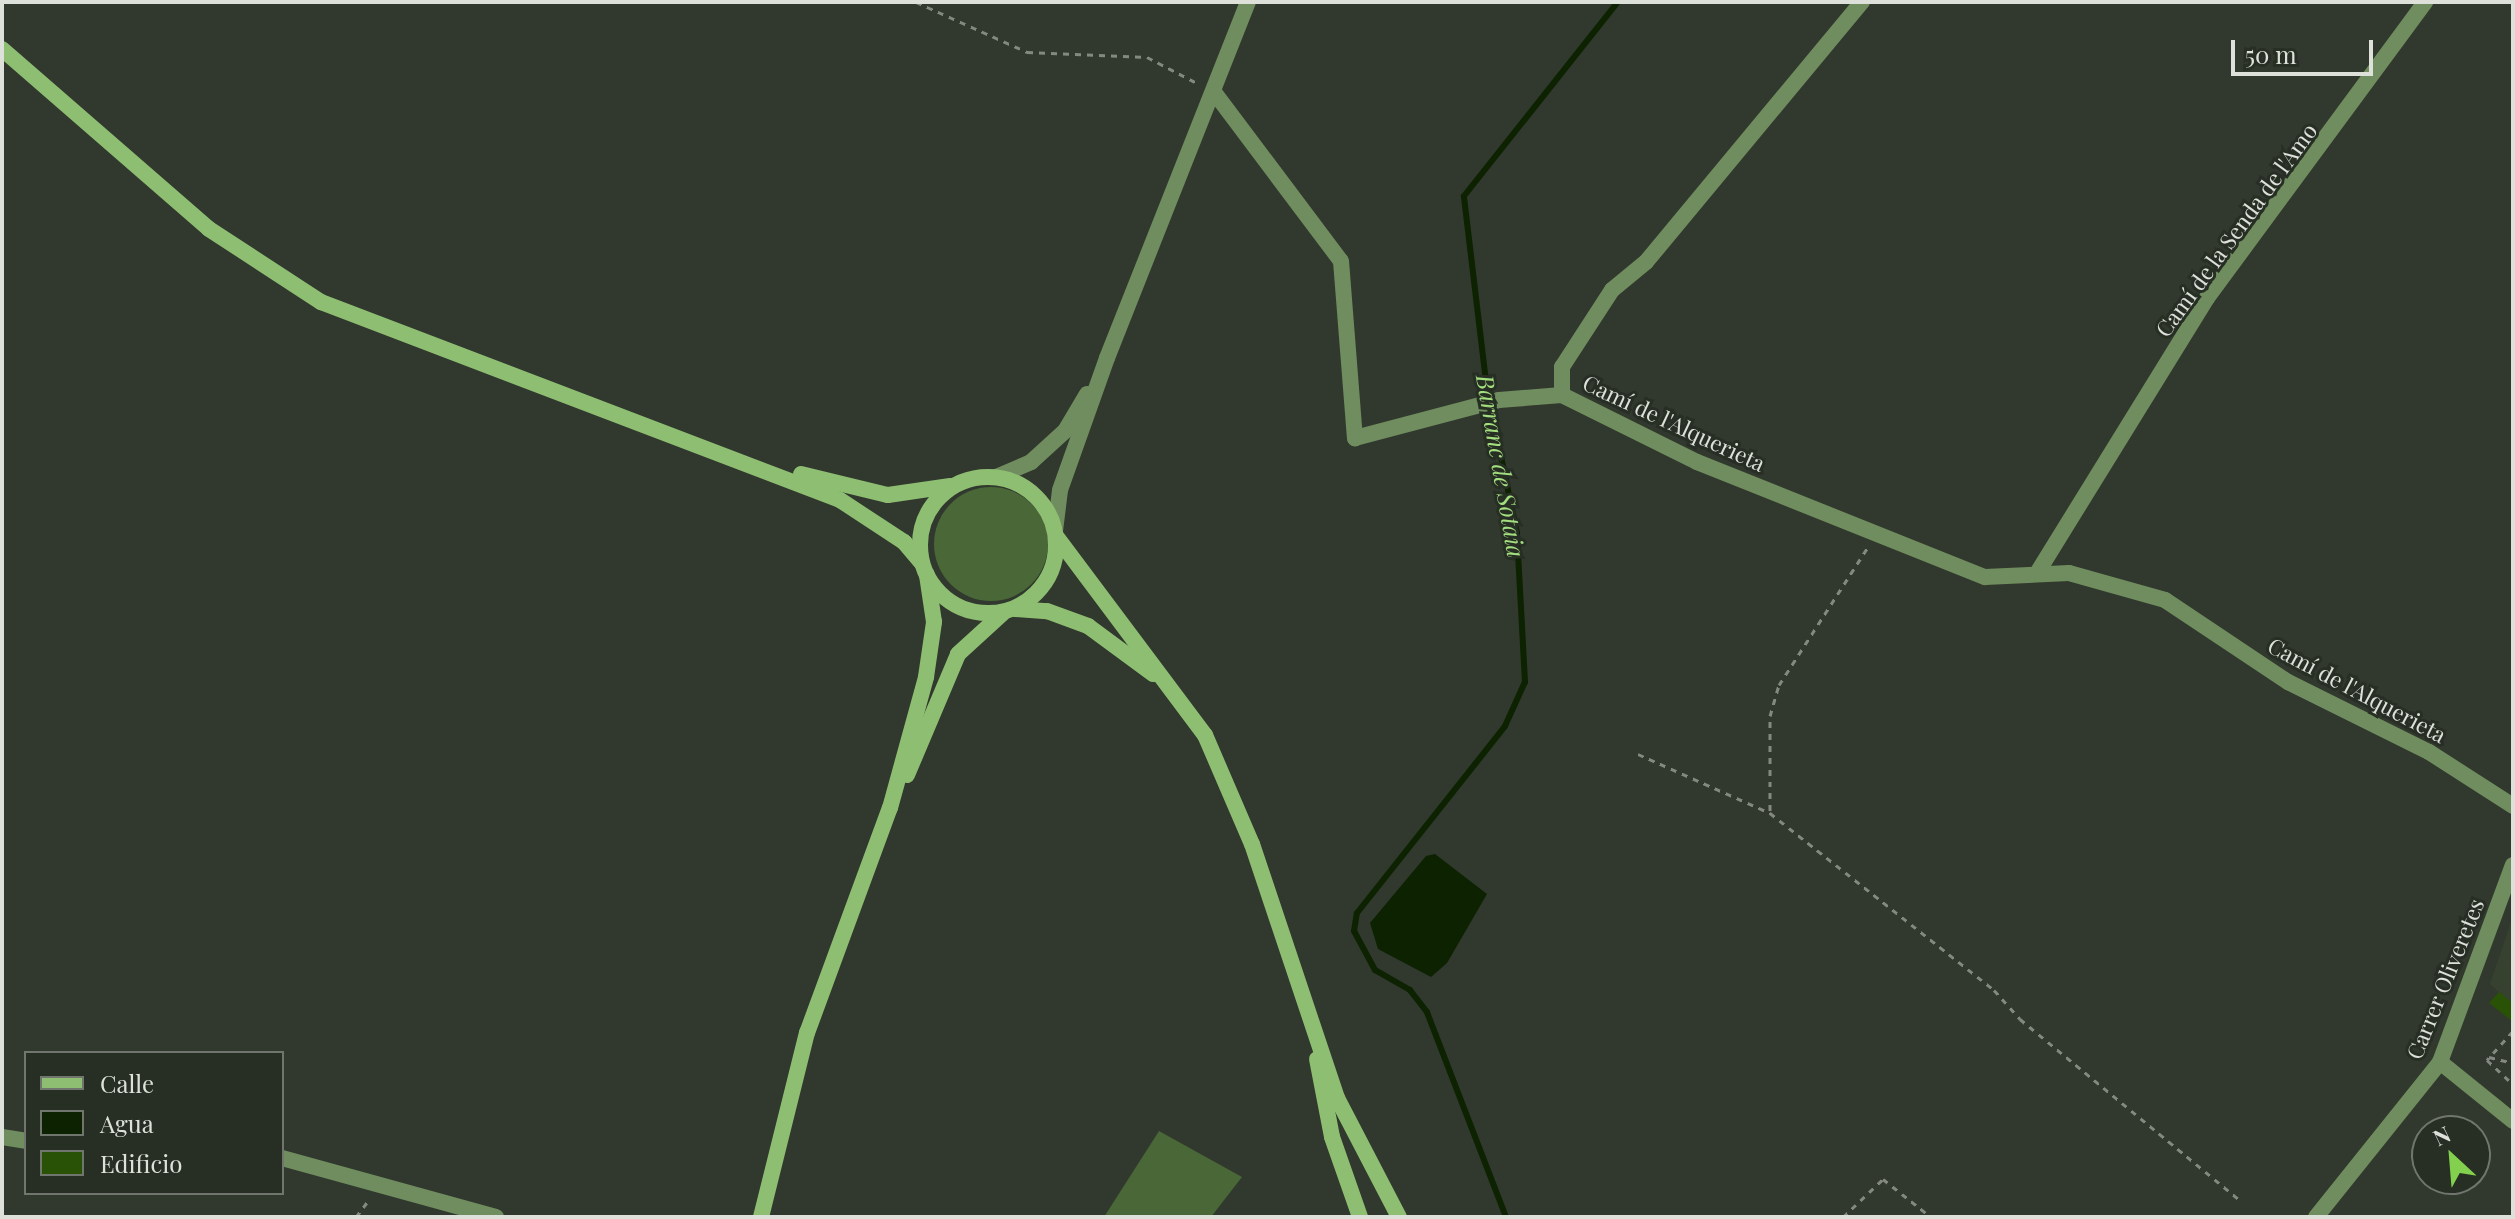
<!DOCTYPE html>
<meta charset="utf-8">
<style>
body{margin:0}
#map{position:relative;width:2515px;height:1219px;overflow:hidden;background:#31382d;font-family:"Playfair Display",serif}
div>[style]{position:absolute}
.built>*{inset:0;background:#364130}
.green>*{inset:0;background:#496737}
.round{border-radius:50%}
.water>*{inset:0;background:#0d2200}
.stream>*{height:6px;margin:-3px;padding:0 3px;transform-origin:3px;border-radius:3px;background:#0d2200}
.building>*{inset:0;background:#2a5206}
.path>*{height:3px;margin-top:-1.5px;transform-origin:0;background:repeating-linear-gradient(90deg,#838980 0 6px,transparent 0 12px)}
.minor>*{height:16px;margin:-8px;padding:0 8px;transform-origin:8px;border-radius:8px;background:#6f8d5e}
.tertiary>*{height:16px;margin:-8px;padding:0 8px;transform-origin:8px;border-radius:8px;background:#6f8d5e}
.secondary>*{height:16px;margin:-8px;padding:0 8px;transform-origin:8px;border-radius:8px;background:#8ebe72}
.secondary>.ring{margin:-8px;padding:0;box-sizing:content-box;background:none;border:16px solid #8ebe72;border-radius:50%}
span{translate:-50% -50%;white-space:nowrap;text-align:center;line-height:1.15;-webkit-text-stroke:6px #272e24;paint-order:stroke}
.street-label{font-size:22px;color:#dde1da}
.water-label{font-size:24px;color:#a3de7f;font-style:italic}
.frame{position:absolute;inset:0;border:4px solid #dde1da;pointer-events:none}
.legend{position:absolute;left:24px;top:1051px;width:260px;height:144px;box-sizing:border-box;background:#272e24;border:2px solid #70766d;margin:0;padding:10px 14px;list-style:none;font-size:24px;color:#dde1da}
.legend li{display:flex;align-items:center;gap:16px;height:40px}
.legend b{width:40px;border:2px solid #70766d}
.north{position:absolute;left:2411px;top:1115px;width:80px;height:80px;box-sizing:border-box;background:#272e24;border:2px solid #70766d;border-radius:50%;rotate:334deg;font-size:22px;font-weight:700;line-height:32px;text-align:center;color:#dde1da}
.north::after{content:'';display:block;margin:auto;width:28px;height:36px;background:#83d04e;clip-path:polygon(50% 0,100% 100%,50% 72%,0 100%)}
.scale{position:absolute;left:2231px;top:40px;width:142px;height:36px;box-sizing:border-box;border:4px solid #dde1da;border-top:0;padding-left:10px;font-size:24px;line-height:28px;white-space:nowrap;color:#dde1da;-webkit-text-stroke:6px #272e24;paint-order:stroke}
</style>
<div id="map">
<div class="built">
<i style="clip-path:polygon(2513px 916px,2513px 1006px,2490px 984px)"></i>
</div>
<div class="green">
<i class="round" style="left:934px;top:487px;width:114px;height:114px"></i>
<i style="clip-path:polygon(1159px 1131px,1242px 1177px,1211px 1217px,1104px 1217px)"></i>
</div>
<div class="water">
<i style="clip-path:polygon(1435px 854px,1487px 894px,1447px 963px,1431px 977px,1378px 949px,1370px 923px,1426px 856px)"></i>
</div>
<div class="stream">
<i style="left:1506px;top:1217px;width:220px;rotate:-111.1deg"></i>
<i style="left:1427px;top:1012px;width:28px;rotate:-128deg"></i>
<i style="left:1410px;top:990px;width:40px;rotate:-150.3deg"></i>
<i style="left:1375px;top:970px;width:44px;rotate:-118.3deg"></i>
<i style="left:1354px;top:931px;width:18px;rotate:-81deg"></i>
<i style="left:1357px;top:913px;width:238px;rotate:-51.6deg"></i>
<i style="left:1505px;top:726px;width:48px;rotate:-65.6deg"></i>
<i style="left:1525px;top:682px;width:149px;rotate:-93.1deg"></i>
<i style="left:1517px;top:533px;width:146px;rotate:-101.8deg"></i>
<i style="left:1487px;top:390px;width:195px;rotate:-96.8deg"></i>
<i style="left:1464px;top:196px;width:248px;rotate:-51.6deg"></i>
</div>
<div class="building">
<i style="clip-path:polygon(2499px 992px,2513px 1003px,2513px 1022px,2489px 1003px)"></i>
</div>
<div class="path">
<i style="left:916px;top:2px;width:122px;rotate:24.2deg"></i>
<i style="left:1027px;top:52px;width:120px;rotate:2.4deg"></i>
<i style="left:1147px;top:57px;width:56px;rotate:27.5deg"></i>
<i style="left:1638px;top:754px;width:145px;rotate:24.1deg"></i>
<i style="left:1770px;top:813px;width:285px;rotate:38.3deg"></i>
<i style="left:1994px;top:990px;width:39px;rotate:48deg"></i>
<i style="left:2020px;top:1019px;width:286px;rotate:39.5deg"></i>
<i style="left:1770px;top:811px;width:95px;rotate:-90deg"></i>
<i style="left:1770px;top:716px;width:32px;rotate:-74deg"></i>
<i style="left:1779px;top:685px;width:164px;rotate:-57.2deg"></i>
<i style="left:2513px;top:1031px;width:39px;rotate:132deg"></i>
<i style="left:2487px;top:1060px;width:35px;rotate:43deg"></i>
<i style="left:2489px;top:1057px;width:25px;rotate:14deg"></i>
<i style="left:356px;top:1217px;width:20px;rotate:-53deg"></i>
<i style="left:1843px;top:1217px;width:55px;rotate:-43.5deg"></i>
<i style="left:1883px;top:1179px;width:61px;rotate:38.4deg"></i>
</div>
<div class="minor">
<i style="left:1214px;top:92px;width:211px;rotate:53.1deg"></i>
<i style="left:1341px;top:261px;width:178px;rotate:85.5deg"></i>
<i style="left:1355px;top:438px;width:149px;rotate:-14.8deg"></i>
<i style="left:1499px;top:400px;width:63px;rotate:-4.5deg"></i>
<i style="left:1562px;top:395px;width:151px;rotate:26.4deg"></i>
<i style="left:1697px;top:462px;width:310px;rotate:21.8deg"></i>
<i style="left:1985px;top:577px;width:84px;rotate:-2.7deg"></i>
<i style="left:2069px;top:573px;width:100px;rotate:15.7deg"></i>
<i style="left:2165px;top:600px;width:148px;rotate:33.7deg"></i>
<i style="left:2288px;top:682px;width:157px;rotate:26.4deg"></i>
<i style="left:2429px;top:752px;width:100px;rotate:32.7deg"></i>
<i style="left:1562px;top:395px;width:28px;rotate:-90deg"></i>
<i style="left:1562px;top:367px;width:92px;rotate:-57deg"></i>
<i style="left:1612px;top:290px;width:44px;rotate:-39.5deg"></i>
<i style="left:1646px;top:262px;width:338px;rotate:-50.3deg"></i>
<i style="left:2039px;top:570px;width:320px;rotate:-58.3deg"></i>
<i style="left:2207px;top:298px;width:368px;rotate:-53.6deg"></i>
<i style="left:2440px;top:1062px;width:94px;rotate:38.9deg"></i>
<i style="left:2px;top:1137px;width:24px;rotate:9deg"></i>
<i style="left:282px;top:1158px;width:222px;rotate:15.4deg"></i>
<i style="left:2316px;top:1217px;width:198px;rotate:-51.3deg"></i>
<i style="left:2440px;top:1062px;width:210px;rotate:-69.7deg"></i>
</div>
<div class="tertiary">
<i style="left:996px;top:477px;width:38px;rotate:-23deg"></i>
<i style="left:1031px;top:462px;width:46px;rotate:-42.4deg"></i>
<i style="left:1065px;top:431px;width:43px;rotate:-59.3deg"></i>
<i style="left:1055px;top:531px;width:41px;rotate:-83deg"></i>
<i style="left:1060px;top:490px;width:140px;rotate:-70.4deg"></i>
<i style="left:1107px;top:358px;width:383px;rotate:-68.4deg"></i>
</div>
<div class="secondary">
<i style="left:2px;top:49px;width:274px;rotate:41deg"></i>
<i style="left:209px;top:229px;width:134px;rotate:33.1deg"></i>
<i style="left:321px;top:302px;width:555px;rotate:20.88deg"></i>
<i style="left:840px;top:500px;width:77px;rotate:33.3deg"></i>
<i style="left:904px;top:542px;width:26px;rotate:50deg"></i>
<i style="left:801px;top:474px;width:89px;rotate:13.6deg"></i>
<i style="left:888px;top:495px;width:63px;rotate:-8.3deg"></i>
<i class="ring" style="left:920px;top:477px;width:120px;height:120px"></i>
<i style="left:1056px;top:536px;width:249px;rotate:53.2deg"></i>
<i style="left:1205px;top:735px;width:119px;rotate:66.7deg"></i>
<i style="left:1252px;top:844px;width:268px;rotate:71.5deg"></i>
<i style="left:1337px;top:1098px;width:134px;rotate:62.5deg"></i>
<i style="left:1015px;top:609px;width:32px;rotate:4deg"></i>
<i style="left:1047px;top:611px;width:44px;rotate:20.1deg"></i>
<i style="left:1088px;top:626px;width:81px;rotate:36.4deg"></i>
<i style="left:907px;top:775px;width:131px;rotate:-67.1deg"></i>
<i style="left:958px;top:654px;width:61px;rotate:-42.3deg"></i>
<i style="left:1317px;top:1059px;width:79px;rotate:79.1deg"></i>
<i style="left:1332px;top:1137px;width:85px;rotate:70.7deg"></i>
<i style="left:761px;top:1217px;width:190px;rotate:-76deg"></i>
<i style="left:807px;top:1033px;width:240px;rotate:-69.8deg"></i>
<i style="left:890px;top:808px;width:136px;rotate:-74.6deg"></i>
<i style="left:926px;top:677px;width:56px;rotate:-81.7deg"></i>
<i style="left:934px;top:622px;width:48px;rotate:-98.5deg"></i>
</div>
<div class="street-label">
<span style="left:2236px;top:230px;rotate:-54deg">Camí de la Senda de l'Amo</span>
<span style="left:1674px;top:423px;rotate:25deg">Camí de l'Alquerieta</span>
<span style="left:2357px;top:690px;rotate:28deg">Camí de l'Alquerieta</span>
<span style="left:2445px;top:979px;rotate:-68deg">Carrer Oliveretes</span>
</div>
<div class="water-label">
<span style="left:1501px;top:466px;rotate:80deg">Barranc de Sotaia</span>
</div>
<div class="frame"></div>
<ul class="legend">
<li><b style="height:10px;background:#8ebe72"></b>Calle</li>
<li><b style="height:22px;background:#0d2200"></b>Agua</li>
<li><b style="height:22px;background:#2a5206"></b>Edificio</li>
</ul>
<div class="north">N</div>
<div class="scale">50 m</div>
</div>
